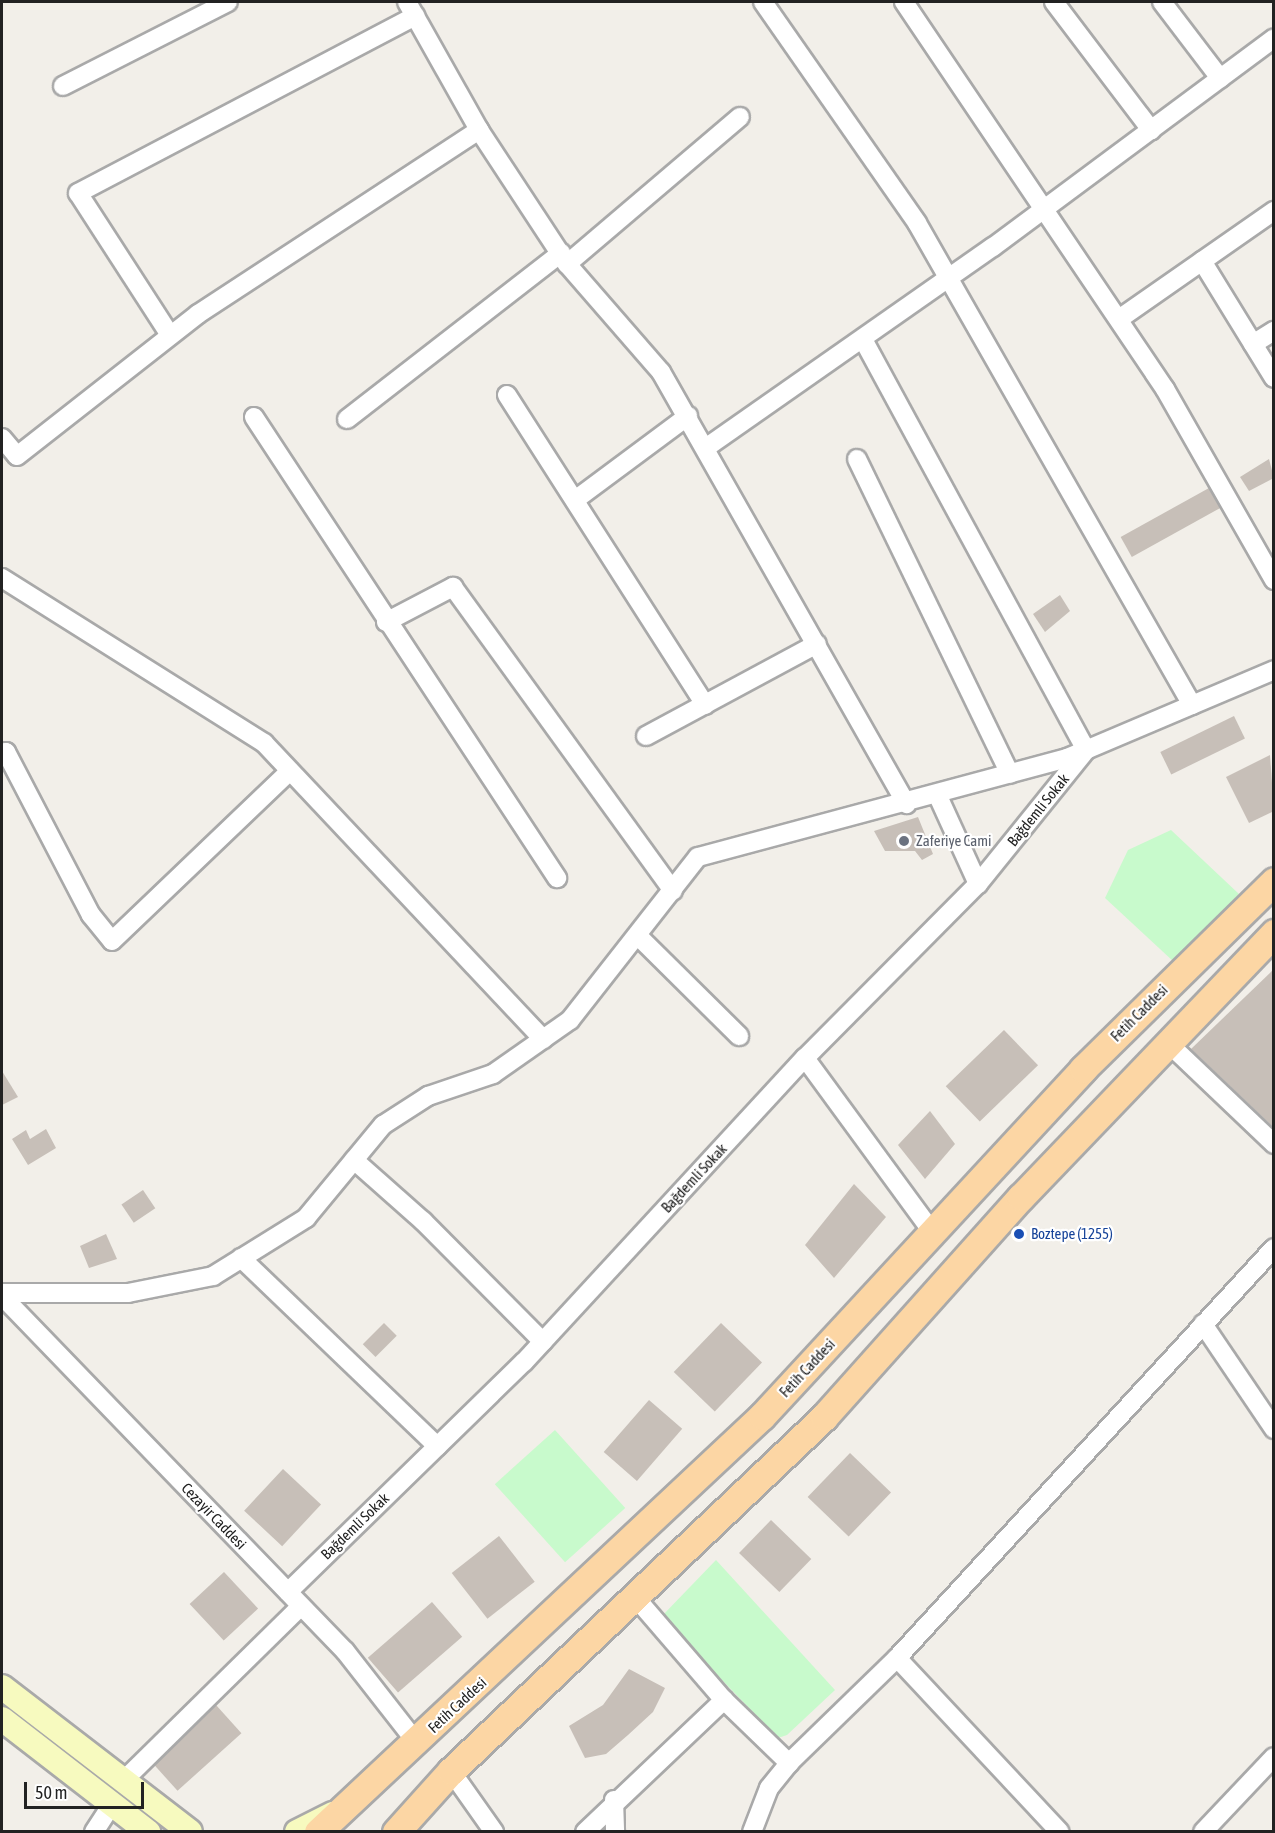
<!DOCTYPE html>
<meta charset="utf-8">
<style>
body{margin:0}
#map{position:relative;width:1275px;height:1833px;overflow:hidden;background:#f2efe9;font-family:"Asap Condensed",sans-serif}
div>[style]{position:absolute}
.park>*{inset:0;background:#c8facc;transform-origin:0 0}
.building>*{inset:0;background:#c7bfb8;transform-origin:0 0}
.roads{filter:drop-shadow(2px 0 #a9a9a9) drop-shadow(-2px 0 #a9a9a9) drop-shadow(0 2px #a9a9a9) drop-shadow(0 -2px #a9a9a9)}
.minor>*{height:18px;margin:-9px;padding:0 9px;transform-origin:9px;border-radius:9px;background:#fff}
.secondary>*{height:24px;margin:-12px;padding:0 12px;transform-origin:12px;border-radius:12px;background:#f7fabf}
.primary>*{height:27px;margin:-13.5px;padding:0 13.5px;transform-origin:13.5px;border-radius:13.5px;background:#fcd6a4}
.dots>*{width:16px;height:16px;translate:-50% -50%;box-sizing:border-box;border:3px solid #fff;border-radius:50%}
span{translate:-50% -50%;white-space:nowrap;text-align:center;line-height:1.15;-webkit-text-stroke:4.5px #fff;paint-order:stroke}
.street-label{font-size:15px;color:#222}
.worship-label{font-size:15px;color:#5b616d}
.left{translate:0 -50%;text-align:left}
.transit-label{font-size:15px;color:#164399}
.frame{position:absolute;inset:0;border:3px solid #222;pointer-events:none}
.scale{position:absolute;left:24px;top:1782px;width:120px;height:27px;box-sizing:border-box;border:3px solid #222;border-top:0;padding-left:8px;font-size:18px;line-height:21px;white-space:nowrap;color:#222;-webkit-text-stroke:4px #fff;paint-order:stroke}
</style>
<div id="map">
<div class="park">
<i style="clip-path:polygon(1171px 830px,1239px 894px,1174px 962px,1105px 898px,1128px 850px)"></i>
<i style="left:555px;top:1430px;width:105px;height:81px;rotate:48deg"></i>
<i style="clip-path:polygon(716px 1560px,835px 1690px,787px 1735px,778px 1738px,661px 1617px)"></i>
</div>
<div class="building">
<i style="clip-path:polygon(1269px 459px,1274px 478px,1249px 491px,1240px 477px)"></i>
<i style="left:1209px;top:488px;width:23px;height:101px;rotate:61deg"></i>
<i style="clip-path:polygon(1060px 595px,1070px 611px,1045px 632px,1033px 614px)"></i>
<i style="left:1234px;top:716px;width:25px;height:82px;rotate:64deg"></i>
<i style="clip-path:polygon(1270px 755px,1274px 811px,1249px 823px,1226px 777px)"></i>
<i style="clip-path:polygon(918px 817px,933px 854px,922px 860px,915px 851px,885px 851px,874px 831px)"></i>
<i style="clip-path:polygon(1274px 969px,1274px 1128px,1191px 1049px)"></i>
<i style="left:1004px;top:1030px;width:49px;height:81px;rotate:46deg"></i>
<i style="clip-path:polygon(2px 1071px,18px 1097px,2px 1105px)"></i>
<i style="clip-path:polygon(930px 1111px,955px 1144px,925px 1179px,898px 1145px)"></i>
<i style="clip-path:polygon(46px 1129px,56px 1148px,28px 1165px,12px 1139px,26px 1130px,30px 1139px)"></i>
<i style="clip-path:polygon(854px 1184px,886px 1217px,834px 1278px,805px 1245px)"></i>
<i style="left:143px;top:1190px;width:22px;height:26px;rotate:56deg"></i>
<i style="clip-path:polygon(106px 1234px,117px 1259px,89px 1268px,80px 1246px)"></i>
<i style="left:384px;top:1323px;width:18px;height:30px;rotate:45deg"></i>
<i style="left:721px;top:1323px;width:57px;height:68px;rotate:44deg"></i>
<i style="left:649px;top:1400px;width:44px;height:69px;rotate:41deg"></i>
<i style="left:850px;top:1453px;width:57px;height:61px;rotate:44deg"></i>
<i style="left:283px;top:1469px;width:52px;height:57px;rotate:43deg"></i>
<i style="left:771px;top:1520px;width:56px;height:46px;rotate:44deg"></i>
<i style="left:499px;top:1536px;width:58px;height:60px;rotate:52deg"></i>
<i style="left:224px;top:1572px;width:50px;height:47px;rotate:47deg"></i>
<i style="left:432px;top:1602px;width:46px;height:85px;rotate:49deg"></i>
<i style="clip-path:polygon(629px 1669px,665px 1688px,653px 1712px,628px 1735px,606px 1754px,585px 1758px,569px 1726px,603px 1705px)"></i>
<i style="left:216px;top:1705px;width:38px;height:86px;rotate:48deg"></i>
</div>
<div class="roads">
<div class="minor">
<i style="left:407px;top:2px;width:147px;rotate:60.6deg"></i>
<i style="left:479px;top:130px;width:160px;rotate:56.7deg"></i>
<i style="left:567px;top:264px;width:143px;rotate:49deg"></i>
<i style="left:661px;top:372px;width:497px;rotate:60.4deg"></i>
<i style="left:763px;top:2px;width:269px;rotate:55.1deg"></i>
<i style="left:917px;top:223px;width:555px;rotate:60.29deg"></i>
<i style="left:904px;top:2px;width:467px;rotate:56deg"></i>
<i style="left:1165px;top:389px;width:220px;rotate:60.3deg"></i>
<i style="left:1054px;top:2px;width:161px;rotate:52.8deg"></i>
<i style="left:1162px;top:2px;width:96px;rotate:52.7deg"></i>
<i style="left:63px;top:86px;width:185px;rotate:-27deg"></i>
<i style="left:1202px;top:261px;width:137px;rotate:58.4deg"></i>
<i style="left:567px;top:264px;width:227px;rotate:-40.4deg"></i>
<i style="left:1119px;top:319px;width:189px;rotate:-34.9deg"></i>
<i style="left:170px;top:335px;width:169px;rotate:-122.9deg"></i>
<i style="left:78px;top:193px;width:381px;rotate:-27.7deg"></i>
<i style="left:1253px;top:344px;width:25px;rotate:-32deg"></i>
<i style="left:507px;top:395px;width:368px;rotate:57.4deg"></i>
<i style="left:254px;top:417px;width:552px;rotate:56.68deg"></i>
<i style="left:347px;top:419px;width:271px;rotate:-37.8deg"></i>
<i style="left:2px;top:438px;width:23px;rotate:50deg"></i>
<i style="left:17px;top:456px;width:230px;rotate:-38.1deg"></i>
<i style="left:198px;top:314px;width:336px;rotate:-33.2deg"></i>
<i style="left:707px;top:447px;width:349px;rotate:-35deg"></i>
<i style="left:993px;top:247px;width:350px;rotate:-36.6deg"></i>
<i style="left:857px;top:459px;width:350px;rotate:64.1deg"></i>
<i style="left:575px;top:500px;width:141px;rotate:-36.6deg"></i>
<i style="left:2px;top:578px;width:310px;rotate:32.2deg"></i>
<i style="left:264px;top:743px;width:407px;rotate:46.7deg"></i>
<i style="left:386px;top:622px;width:76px;rotate:-27.6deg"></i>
<i style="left:453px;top:587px;width:375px;rotate:54.1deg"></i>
<i style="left:646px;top:736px;width:194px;rotate:-28.3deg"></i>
<i style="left:2px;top:755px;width:5px;rotate:-37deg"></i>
<i style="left:6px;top:752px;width:184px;rotate:62.5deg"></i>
<i style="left:91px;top:915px;width:33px;rotate:51deg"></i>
<i style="left:112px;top:941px;width:246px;rotate:-43.7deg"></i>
<i style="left:937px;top:794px;width:99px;rotate:65.5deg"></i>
<i style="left:639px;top:937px;width:141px;rotate:44.7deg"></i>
<i style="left:1167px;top:1042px;width:148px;rotate:43.6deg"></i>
<i style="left:805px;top:1058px;width:217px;rotate:53.8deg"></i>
<i style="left:354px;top:1160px;width:92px;rotate:41.5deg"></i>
<i style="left:423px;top:1221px;width:170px;rotate:45.2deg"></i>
<i style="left:241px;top:1258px;width:272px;rotate:43.8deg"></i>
<i style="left:2px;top:1293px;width:126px"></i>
<i style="left:128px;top:1293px;width:87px;rotate:-11.3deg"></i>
<i style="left:213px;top:1276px;width:110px;rotate:-31.9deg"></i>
<i style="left:306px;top:1218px;width:121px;rotate:-50.4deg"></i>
<i style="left:383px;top:1125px;width:54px;rotate:-32.8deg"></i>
<i style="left:428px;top:1096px;width:69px;rotate:-18.7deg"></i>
<i style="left:493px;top:1074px;width:94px;rotate:-35deg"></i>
<i style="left:570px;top:1020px;width:207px;rotate:-51.9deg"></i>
<i style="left:698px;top:857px;width:382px;rotate:-15deg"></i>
<i style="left:1067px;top:758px;width:225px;rotate:-23deg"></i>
<i style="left:2px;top:1296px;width:494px;rotate:46deg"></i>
<i style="left:345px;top:1651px;width:117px;rotate:52deg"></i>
<i style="left:1203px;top:1324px;width:127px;rotate:55.9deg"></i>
<i style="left:288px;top:1592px;width:330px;rotate:-44.3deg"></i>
<i style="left:524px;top:1362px;width:414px;rotate:-47.3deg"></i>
<i style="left:805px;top:1058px;width:245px;rotate:-45.2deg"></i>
<i style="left:978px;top:884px;width:172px;rotate:-51.1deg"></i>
<i style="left:1086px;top:750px;width:467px;rotate:-118.5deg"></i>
<i style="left:635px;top:1597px;width:136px;rotate:49.2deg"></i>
<i style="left:724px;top:1700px;width:91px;rotate:44.1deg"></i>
<i style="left:897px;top:1658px;width:238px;rotate:46.9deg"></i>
<i style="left:451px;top:1771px;width:75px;rotate:54.8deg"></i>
<i style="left:124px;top:1780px;width:248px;rotate:-44.5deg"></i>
<i style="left:614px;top:1800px;width:32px;rotate:88deg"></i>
<i style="left:94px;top:1832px;width:33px;rotate:-57deg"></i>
<i style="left:585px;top:1832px;width:192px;rotate:-43.5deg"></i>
<i style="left:752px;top:1832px;width:47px;rotate:-68.9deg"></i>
<i style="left:769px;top:1788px;width:32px;rotate:-51deg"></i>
<i style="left:789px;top:1763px;width:151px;rotate:-44.2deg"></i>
<i style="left:897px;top:1658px;width:557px;rotate:-47.4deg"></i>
<i style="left:1203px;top:1832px;width:103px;rotate:-46.6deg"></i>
</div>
<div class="secondary">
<i style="left:2px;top:1687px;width:237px;rotate:37.6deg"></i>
<i style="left:2px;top:1719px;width:185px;rotate:37.7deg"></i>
<i style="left:297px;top:1832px;width:40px;rotate:-26.6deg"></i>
</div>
<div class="primary">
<i style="left:318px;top:1832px;width:608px;rotate:-43.14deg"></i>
<i style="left:762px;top:1416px;width:473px;rotate:-47.2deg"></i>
<i style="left:1083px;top:1069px;width:268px;rotate:-44.5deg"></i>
<i style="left:396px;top:1832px;width:82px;rotate:-48deg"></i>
<i style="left:451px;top:1771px;width:514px;rotate:-43.5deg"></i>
<i style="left:824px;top:1417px;width:295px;rotate:-48.2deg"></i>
<i style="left:1021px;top:1197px;width:366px;rotate:-46.2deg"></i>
</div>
</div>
<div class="dots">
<i style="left:904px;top:841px;background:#6b7280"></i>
<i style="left:1019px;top:1234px;background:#1a4fb4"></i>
</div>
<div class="street-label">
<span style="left:1038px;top:810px;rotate:-51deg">Bağdemli Sokak</span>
<span style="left:1139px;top:1013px;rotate:-45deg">Fetih Caddesi</span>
<span style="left:694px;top:1178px;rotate:-47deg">Bağdemli Sokak</span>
<span style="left:807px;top:1368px;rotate:-47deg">Fetih Caddesi</span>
<span style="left:214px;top:1516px;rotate:46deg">Cezayir Caddesi</span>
<span style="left:355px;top:1526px;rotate:-44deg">Bağdemli Sokak</span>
<span style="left:457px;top:1705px;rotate:-43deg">Fetih Caddesi</span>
</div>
<div class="worship-label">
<span class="left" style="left:916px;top:841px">Zaferiye Cami</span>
</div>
<div class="transit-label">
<span class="left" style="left:1031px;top:1234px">Boztepe (1255)</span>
</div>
<div class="frame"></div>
<div class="scale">50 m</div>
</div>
